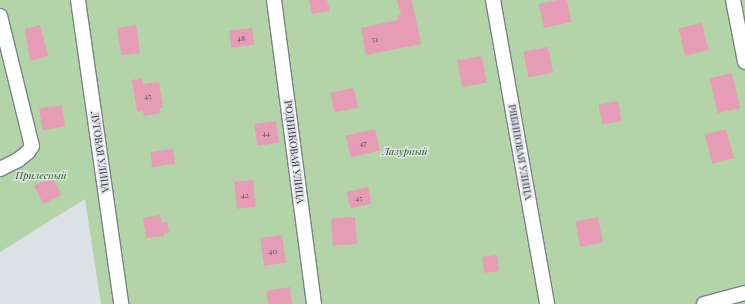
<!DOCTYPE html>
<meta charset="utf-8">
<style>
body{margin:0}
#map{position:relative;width:745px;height:304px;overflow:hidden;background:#dce1e6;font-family:"Playfair Display",serif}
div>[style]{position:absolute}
.green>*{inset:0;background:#b2d4a8}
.building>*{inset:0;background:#e59cb4;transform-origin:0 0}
.roads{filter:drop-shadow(1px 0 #7d8186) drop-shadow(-1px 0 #7d8186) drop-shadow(0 1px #7d8186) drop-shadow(0 -1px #7d8186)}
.minor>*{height:14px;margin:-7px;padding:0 7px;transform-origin:7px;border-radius:7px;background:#fff}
span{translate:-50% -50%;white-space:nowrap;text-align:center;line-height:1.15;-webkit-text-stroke:3px #dce1e6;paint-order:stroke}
.number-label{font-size:8px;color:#5e4d55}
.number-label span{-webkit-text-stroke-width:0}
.street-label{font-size:10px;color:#313335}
.park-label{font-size:10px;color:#265d0f;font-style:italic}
</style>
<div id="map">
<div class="green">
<i style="clip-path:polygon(0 0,745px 0,745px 304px,101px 304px,85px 199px,0 252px)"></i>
</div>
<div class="building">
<i style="clip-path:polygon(309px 0,327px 0,330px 11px,312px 14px)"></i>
<i style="clip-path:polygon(397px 0,412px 0,421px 44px,366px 55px,361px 28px,398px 20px,397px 16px,401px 15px)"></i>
<i style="clip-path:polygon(557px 0,567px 0,571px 22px,544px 28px,539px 4px)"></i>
<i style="left:702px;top:23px;width:28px;height:24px;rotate:77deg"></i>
<i style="clip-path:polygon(40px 25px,48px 56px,30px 61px,25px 29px)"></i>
<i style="left:136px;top:25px;width:28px;height:19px;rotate:82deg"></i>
<i style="left:252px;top:28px;width:17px;height:23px;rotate:83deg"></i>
<i style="left:548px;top:47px;width:26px;height:25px;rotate:79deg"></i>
<i style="left:482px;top:56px;width:27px;height:25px;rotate:80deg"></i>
<i style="left:732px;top:73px;width:36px;height:23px;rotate:77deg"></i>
<i style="clip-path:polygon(142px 78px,143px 84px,159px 82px,163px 108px,160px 108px,160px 113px,144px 116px,143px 111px,137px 112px,132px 80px)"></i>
<i style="left:354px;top:88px;width:20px;height:24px;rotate:79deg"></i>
<i style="left:618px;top:101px;width:20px;height:20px;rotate:79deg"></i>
<i style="left:62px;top:105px;width:22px;height:23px;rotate:82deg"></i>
<i style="left:276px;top:121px;width:22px;height:22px;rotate:82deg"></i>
<i style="left:375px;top:129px;width:22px;height:30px;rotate:77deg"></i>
<i style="left:726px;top:129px;width:30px;height:22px;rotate:75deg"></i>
<i style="left:173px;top:149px;width:15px;height:23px;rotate:82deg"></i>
<i style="left:52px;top:177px;width:20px;height:20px;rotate:63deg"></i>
<i style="left:253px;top:180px;width:27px;height:19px;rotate:84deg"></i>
<i style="left:368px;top:187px;width:17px;height:22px;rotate:77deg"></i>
<i style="clip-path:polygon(160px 215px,162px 223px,167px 222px,169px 232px,164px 233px,164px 236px,146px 238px,143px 218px)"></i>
<i style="left:355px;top:217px;width:27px;height:24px;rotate:86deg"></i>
<i style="left:598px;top:217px;width:26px;height:23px;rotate:79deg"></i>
<i style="left:282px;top:235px;width:28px;height:22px;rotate:82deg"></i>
<i style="left:497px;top:255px;width:16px;height:15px;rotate:83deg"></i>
<i style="clip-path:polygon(290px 287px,292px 304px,268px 304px,266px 291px)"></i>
</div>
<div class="roads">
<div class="minor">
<i style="left:78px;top:0;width:307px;rotate:81.9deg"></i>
<i style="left:274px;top:0;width:307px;rotate:82.5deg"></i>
<i style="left:493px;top:0;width:309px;rotate:79.9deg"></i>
<i style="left:733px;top:0;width:63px;rotate:79deg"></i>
<i style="left:0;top:16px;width:134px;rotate:76.2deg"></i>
<i style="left:32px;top:146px;width:7px;rotate:124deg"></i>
<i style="left:28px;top:152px;width:13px;rotate:141deg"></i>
<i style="left:18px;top:160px;width:20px;rotate:153deg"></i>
<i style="left:704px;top:304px;width:42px;rotate:-15deg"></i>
</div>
</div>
<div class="number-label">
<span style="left:241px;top:38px">48</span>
<span style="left:375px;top:39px">51</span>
<span style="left:148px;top:96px">45</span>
<span style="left:266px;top:133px">44</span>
<span style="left:363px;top:143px">47</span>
<span style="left:245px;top:195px">42</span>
<span style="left:359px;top:198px">45</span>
<span style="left:273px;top:251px">40</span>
</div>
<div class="street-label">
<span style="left:100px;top:152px;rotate:82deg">ЛУГОВАЯ УЛИЦА</span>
<span style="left:294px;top:152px;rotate:83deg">РОДНИКОВАЯ УЛИЦА</span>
<span style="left:520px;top:152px;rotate:80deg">РЯБИНОВАЯ УЛИЦА</span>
</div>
<div class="park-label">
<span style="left:405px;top:152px">Лазурный</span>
<span style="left:41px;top:176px">Прилесный</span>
</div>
</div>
